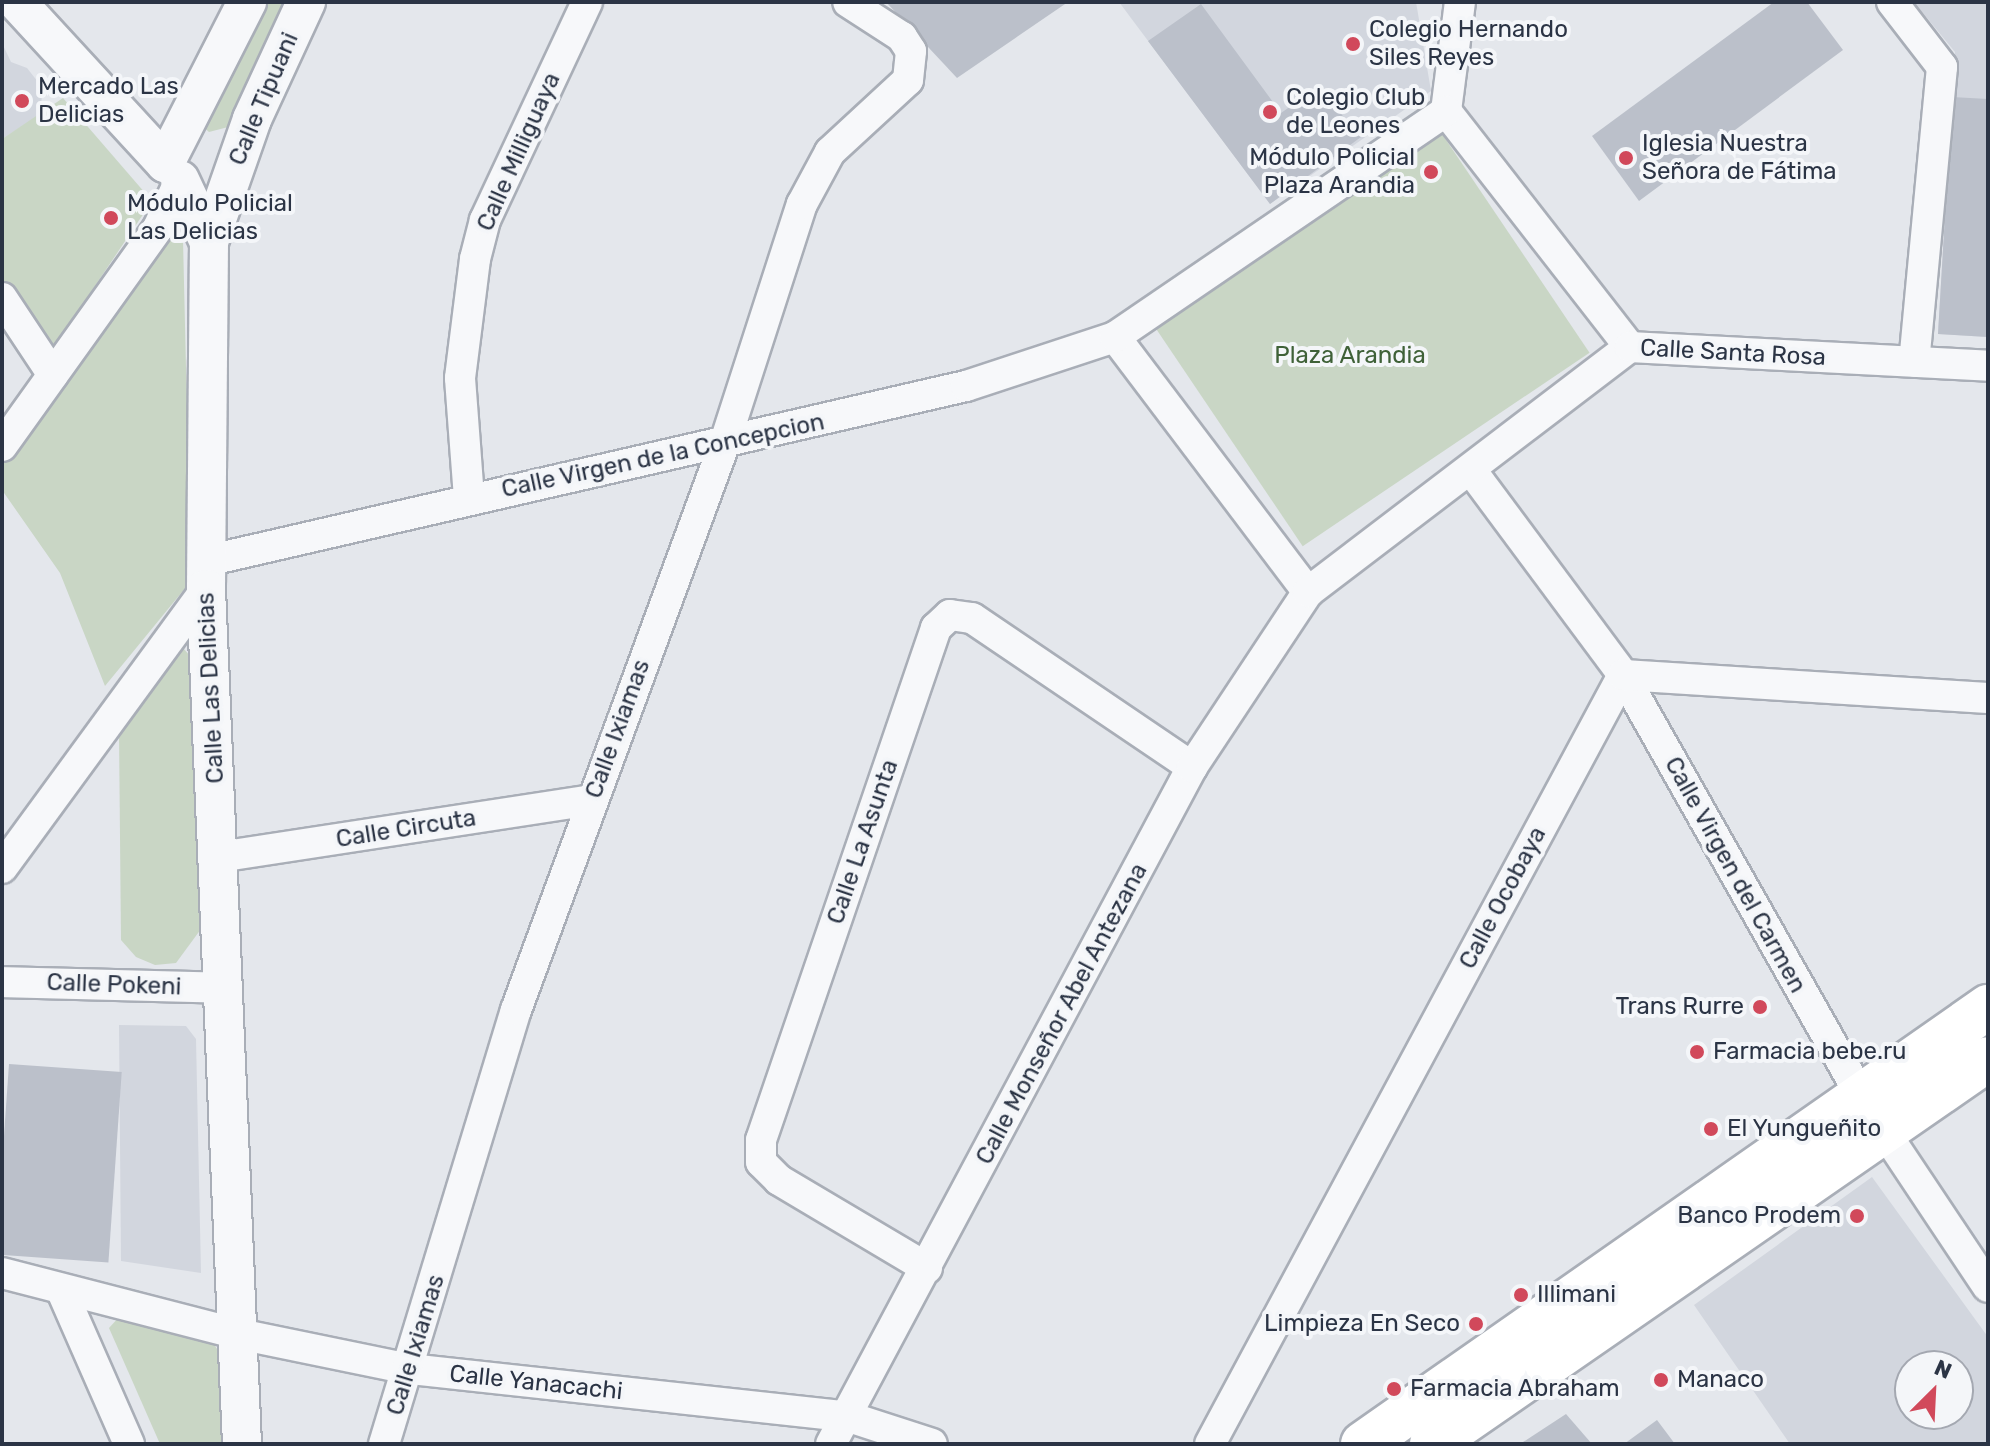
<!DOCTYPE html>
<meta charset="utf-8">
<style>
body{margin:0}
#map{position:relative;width:1990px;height:1446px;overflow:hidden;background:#e4e7ec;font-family:Rubik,sans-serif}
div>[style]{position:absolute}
.built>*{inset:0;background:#d2d6de}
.green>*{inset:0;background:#c9d6c5;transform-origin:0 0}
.building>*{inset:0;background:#bbc0ca;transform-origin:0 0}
.roads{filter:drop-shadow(2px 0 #a9aeb7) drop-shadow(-2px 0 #a9aeb7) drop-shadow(0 2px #a9aeb7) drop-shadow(0 -2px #a9aeb7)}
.minor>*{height:30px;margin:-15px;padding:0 15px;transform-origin:15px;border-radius:15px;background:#f7f8fa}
.tertiary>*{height:38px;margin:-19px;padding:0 19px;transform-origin:19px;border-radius:19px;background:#f7f8fa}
.primary>*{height:44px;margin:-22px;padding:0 22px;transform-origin:22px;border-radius:22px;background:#fff}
.dots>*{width:22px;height:22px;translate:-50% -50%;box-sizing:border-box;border:4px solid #f4f6f9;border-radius:50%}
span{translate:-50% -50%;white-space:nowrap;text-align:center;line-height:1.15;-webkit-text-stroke:8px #f4f6f9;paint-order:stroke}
.poi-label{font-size:24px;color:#2b3445}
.left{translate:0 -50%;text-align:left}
.right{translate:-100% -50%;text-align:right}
.street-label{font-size:24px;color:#2b3445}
.park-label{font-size:24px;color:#3f6138}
.frame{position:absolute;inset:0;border:4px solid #2b3445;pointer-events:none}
.north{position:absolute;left:1894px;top:1350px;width:80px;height:80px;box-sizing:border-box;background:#f4f6f9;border:2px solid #a4a8b1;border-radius:50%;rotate:24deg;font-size:22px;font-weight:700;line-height:32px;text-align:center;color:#2b3445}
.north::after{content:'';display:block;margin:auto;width:28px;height:36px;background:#d1495b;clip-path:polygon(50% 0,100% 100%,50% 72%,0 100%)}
</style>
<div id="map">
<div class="built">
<i style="clip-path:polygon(1119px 2px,1416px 2px,1431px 91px,1270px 204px)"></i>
<i style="clip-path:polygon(1914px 2px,1988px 2px,1988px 337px,1938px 334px,1955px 52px)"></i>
<i style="clip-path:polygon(2px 43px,11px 62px,27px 68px,42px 87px,41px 114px,2px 139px)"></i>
<i style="clip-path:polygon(119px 1025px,186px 1026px,196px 1039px,201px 1273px,121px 1261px)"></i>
<i style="clip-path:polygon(evenodd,1872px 1177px,1988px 1337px,1988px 1444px,1790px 1444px,1694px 1305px,1872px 1177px,1958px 1366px,1958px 1414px,1910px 1414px,1910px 1366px,1958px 1366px)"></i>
</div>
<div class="green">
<i style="clip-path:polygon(258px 2px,289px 2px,232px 126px,209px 132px,200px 124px)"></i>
<i style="clip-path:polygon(63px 98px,152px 201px,48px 356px,32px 360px,18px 354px,2px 326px,2px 139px)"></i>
<i style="left:1438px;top:128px;width:271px;height:346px;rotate:56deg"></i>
<i style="clip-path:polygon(166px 236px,183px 240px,191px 581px,105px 686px,60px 573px,2px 490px,2px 459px)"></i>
<i style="clip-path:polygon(183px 648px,191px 657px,201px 929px,176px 963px,155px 965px,136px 957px,121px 940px,119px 733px)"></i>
<i style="clip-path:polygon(120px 1316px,210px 1338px,219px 1352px,223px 1444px,160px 1444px,109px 1328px)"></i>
</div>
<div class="building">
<i style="clip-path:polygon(886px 2px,1068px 2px,957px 78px)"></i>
<i style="clip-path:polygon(1774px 2px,1807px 2px,1843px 50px,1639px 201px,1592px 136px)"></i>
<i style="clip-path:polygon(1201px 4px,1281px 113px,1318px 87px,1361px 137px,1270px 204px,1148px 41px)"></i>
<i style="clip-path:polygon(1952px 97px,1988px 99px,1988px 337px,1938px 334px)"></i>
<i style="left:9px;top:1064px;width:113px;height:191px;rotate:4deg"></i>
<i style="clip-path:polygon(1566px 1414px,1592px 1444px,1520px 1444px)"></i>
<i style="clip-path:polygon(1657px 1420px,1675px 1444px,1624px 1444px)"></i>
</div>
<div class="roads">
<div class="minor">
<i style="left:1892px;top:2px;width:82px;rotate:52.4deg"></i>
<i style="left:1942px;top:67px;width:296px;rotate:95.4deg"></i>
<i style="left:1446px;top:111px;width:299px;rotate:52.1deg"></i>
<i style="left:1446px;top:111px;width:110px;rotate:-82.7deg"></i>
<i style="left:2px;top:298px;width:92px;rotate:56.5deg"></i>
<i style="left:1115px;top:337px;width:320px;rotate:52.9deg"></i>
<i style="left:2px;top:446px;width:268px;rotate:-54.4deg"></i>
<i style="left:158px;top:228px;width:53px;rotate:-65.4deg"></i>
<i style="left:180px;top:180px;width:13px;rotate:-132deg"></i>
<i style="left:1471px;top:470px;width:255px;rotate:53.4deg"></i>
<i style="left:1623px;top:675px;width:486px;rotate:60.5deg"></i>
<i style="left:1862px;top:1098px;width:227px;rotate:56.3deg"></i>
<i style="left:469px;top:498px;width:120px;rotate:-94.3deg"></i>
<i style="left:460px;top:378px;width:120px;rotate:-82.8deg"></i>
<i style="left:475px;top:259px;width:40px;rotate:-75.6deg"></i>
<i style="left:485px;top:220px;width:241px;rotate:-64.9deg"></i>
<i style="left:206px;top:561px;width:780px;rotate:-12.97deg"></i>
<i style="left:966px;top:386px;width:157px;rotate:-18.2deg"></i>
<i style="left:1115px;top:337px;width:401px;rotate:-34.3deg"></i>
<i style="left:219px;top:857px;width:377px;rotate:-8.7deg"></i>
<i style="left:2px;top:868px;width:346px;rotate:-53.8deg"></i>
<i style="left:2px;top:982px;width:225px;rotate:1.5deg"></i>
<i style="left:927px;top:1268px;width:172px;rotate:-149.3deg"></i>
<i style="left:779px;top:1180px;width:25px;rotate:-135deg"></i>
<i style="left:761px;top:1162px;width:22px;rotate:-90deg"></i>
<i style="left:761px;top:1140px;width:541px;rotate:-71.13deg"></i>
<i style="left:936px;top:628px;width:19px;rotate:-43deg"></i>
<i style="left:950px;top:615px;width:22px;rotate:8deg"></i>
<i style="left:972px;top:618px;width:266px;rotate:34.1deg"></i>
<i style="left:2px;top:1273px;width:240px;rotate:14.5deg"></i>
<i style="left:234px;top:1333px;width:180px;rotate:11.6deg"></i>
<i style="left:410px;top:1369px;width:442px;rotate:6.2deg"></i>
<i style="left:849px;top:1417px;width:87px;rotate:18deg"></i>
<i style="left:61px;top:1289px;width:169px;rotate:66.3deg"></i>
<i style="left:384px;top:1444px;width:454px;rotate:-73.1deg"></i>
<i style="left:516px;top:1010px;width:602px;rotate:-69.79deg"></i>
<i style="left:724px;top:445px;width:253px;rotate:-72.1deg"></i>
<i style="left:802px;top:204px;width:59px;rotate:-61.7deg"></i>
<i style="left:830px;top:152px;width:106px;rotate:-42.7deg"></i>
<i style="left:908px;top:80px;width:29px;rotate:-84deg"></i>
<i style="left:911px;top:51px;width:17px;rotate:-123deg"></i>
<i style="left:902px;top:37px;width:64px;rotate:-147.1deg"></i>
<i style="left:831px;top:1444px;width:767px;rotate:-61.93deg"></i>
<i style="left:1192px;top:767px;width:210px;rotate:-56.5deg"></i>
<i style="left:1308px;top:592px;width:405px;rotate:-37.3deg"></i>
<i style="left:1630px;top:347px;width:359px;rotate:3deg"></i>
<i style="left:1210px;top:1444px;width:873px;rotate:-61.76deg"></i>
<i style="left:1623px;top:675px;width:366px;rotate:3.6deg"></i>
</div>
<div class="tertiary">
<i style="left:17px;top:2px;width:219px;rotate:47.4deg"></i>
<i style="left:165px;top:163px;width:181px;rotate:-63deg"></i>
<i style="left:180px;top:180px;width:68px;rotate:64.9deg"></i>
<i style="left:209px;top:242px;width:347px;rotate:90.5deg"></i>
<i style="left:206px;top:589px;width:856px;rotate:87.59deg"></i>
<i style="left:209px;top:242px;width:130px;rotate:-70.7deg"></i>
<i style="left:252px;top:119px;width:129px;rotate:-65.2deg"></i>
</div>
<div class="primary">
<i style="left:1363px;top:1444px;width:763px;rotate:-34.96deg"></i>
<i style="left:1432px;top:1444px;width:676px;rotate:-34.7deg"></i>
</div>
</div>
<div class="dots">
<i style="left:1353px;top:44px;background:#d1495b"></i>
<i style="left:22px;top:101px;background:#d1495b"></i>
<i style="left:1270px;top:112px;background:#d1495b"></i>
<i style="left:1626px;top:158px;background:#d1495b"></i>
<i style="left:1431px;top:172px;background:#d1495b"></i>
<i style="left:111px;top:218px;background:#d1495b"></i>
<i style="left:1760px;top:1007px;background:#d1495b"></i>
<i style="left:1697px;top:1052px;background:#d1495b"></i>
<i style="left:1711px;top:1129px;background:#d1495b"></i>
<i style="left:1857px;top:1216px;background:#d1495b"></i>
<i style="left:1521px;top:1295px;background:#d1495b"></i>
<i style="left:1476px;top:1324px;background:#d1495b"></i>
<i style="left:1661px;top:1380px;background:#d1495b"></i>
<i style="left:1394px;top:1389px;background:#d1495b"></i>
</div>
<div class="poi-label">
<span class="left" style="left:1369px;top:44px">Colegio Hernando<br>Siles Reyes</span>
<span class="left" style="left:38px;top:101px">Mercado Las<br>Delicias</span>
<span class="left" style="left:1286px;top:112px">Colegio Club<br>de Leones</span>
<span class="left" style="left:1642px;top:158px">Iglesia Nuestra<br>Señora de Fátima</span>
<span class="right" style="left:1415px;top:172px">Módulo Policial<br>Plaza Arandia</span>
<span class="left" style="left:127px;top:218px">Módulo Policial<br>Las Delicias</span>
<span class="right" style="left:1744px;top:1007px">Trans Rurre</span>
<span class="left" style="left:1713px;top:1052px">Farmacia bebe.ru</span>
<span class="left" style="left:1727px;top:1129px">El Yungueñito</span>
<span class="right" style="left:1841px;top:1216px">Banco Prodem</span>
<span class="left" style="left:1537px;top:1295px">Illimani</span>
<span class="right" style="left:1460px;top:1324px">Limpieza En Seco</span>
<span class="left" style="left:1677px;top:1380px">Manaco</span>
<span class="left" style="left:1410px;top:1389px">Farmacia Abraham</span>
</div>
<div class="street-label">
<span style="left:264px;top:99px;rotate:-67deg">Calle Tipuani</span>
<span style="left:519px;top:152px;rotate:-66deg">Calle Milliguaya</span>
<span style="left:1733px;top:353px;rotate:3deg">Calle Santa Rosa</span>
<span style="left:663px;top:456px;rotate:-12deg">Calle Virgen de la Concepcion</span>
<span style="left:211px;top:688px;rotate:-93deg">Calle Las Delicias</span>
<span style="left:618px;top:729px;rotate:-70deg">Calle Ixiamas</span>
<span style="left:406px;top:829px;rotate:-9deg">Calle Circuta</span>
<span style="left:863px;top:842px;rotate:-71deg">Calle La Asunta</span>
<span style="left:1735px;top:875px;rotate:61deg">Calle Virgen del Carmen</span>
<span style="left:1503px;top:898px;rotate:-62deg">Calle Ocobaya</span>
<span style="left:114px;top:985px;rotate:2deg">Calle Pokeni</span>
<span style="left:1062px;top:1014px;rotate:-62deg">Calle Monseñor Abel Antezana</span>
<span style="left:416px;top:1345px;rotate:-73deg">Calle Ixiamas</span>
<span style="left:536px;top:1383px;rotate:6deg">Calle Yanacachi</span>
</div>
<div class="park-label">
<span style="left:1350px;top:356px">Plaza Arandia</span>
</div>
<div class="frame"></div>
<div class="north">N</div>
</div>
